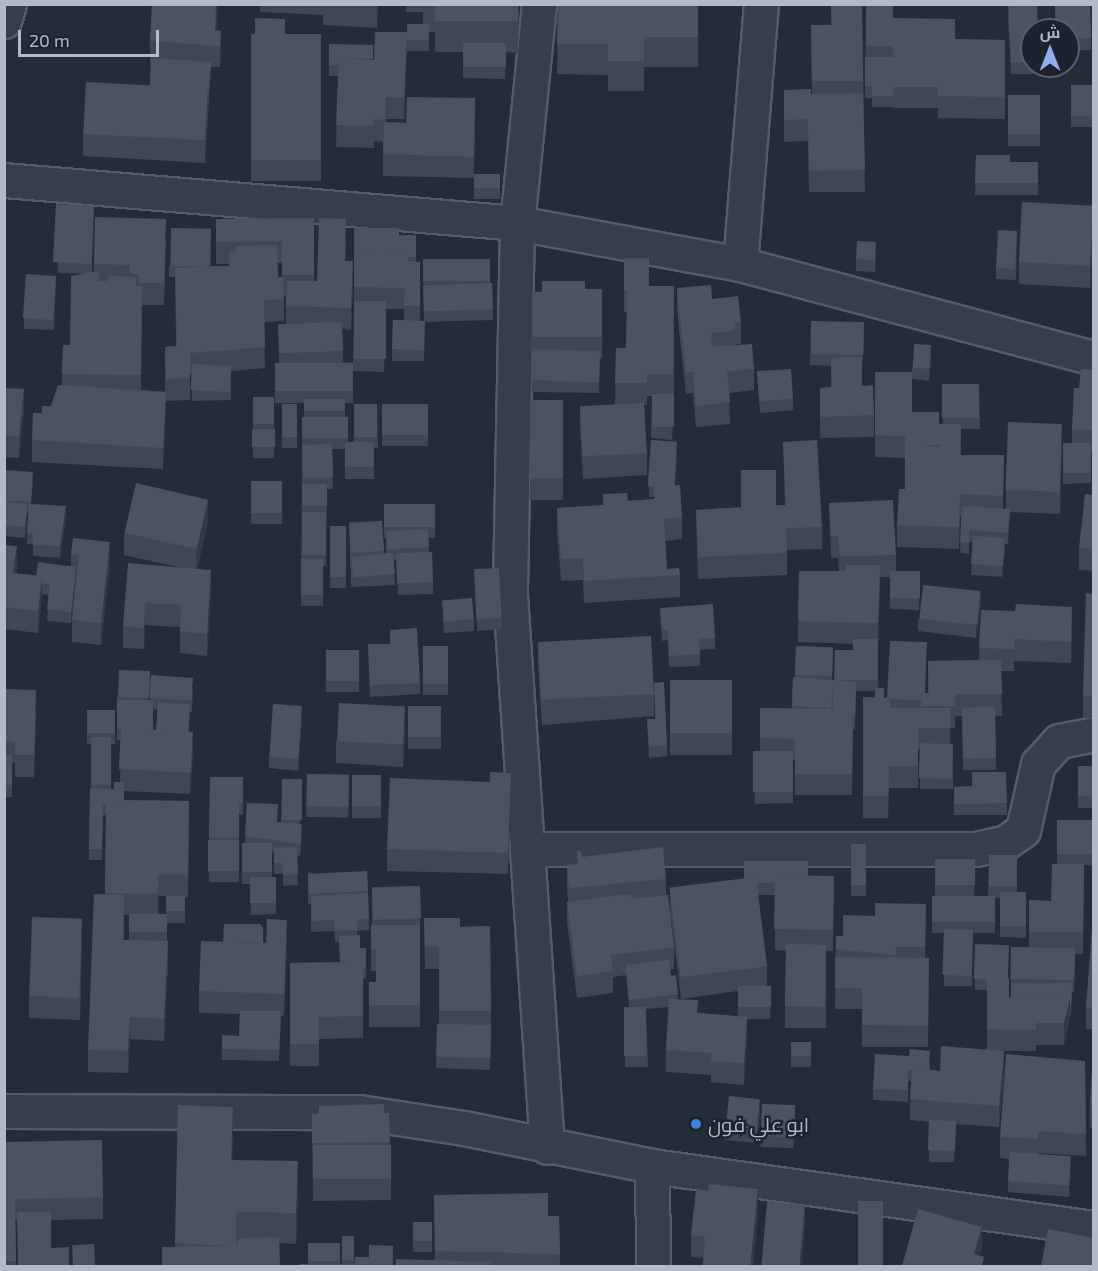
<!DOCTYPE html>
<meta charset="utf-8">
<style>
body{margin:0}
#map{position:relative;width:1098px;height:1271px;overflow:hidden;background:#242c38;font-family:"Exo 2",Cairo,sans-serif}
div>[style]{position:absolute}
.roads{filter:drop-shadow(2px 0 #565c67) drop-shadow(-2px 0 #565c67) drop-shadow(0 2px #565c67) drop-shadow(0 -2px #565c67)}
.minor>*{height:33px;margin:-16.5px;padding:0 16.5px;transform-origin:16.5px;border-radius:16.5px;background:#383e49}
.wall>*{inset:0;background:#404754;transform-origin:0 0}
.shaded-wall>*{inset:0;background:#343a45}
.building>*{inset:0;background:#4b5362;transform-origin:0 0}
.dots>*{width:16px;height:16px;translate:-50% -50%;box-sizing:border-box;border:3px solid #1d232e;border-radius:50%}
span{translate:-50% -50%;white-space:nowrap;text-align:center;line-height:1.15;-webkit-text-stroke:5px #1d232e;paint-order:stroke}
.poi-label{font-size:20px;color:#b3b9c5}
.left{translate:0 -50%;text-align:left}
.frame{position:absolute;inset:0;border:6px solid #b3b9c5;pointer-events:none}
.north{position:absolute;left:1020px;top:18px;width:60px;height:60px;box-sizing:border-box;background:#1d232e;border:2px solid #595f6a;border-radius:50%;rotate:0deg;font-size:16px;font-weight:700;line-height:24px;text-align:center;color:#b3b9c5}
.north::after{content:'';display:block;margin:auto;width:21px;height:27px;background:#90aeed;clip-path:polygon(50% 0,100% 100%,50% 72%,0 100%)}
.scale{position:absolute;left:18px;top:30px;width:141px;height:27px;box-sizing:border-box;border:3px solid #b3b9c5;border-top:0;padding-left:8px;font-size:18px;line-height:21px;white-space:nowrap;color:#b3b9c5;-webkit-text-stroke:4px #1d232e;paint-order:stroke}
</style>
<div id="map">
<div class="roads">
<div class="minor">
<i style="left:539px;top:4px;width:220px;rotate:95.7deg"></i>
<i style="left:517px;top:223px;width:372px;rotate:91.1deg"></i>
<i style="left:510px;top:595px;width:553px;rotate:86.17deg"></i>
<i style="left:4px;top:21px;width:18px;rotate:-74deg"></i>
<i style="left:4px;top:180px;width:515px;rotate:4.79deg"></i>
<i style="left:517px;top:223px;width:227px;rotate:10.4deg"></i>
<i style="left:740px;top:264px;width:366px;rotate:14.9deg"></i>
<i style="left:740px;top:264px;width:261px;rotate:-85.4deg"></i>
<i style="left:527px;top:849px;width:449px"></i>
<i style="left:976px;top:849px;width:31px;rotate:-13deg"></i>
<i style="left:1006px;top:842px;width:21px;rotate:-35deg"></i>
<i style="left:1023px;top:830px;width:68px;rotate:-77.2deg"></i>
<i style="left:1038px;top:764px;width:31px;rotate:-48deg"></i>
<i style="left:1059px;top:741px;width:36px;rotate:-11deg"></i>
<i style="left:4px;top:1111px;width:355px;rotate:0.2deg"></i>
<i style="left:359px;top:1112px;width:106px;rotate:8.7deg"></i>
<i style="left:464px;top:1128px;width:192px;rotate:11.4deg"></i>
<i style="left:652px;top:1166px;width:446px;rotate:8deg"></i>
<i style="left:652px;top:1166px;width:100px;rotate:89.4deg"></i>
</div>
</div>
<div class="wall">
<i style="clip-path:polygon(218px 4px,216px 30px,221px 31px,220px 67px,211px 67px,205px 163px,83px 156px,83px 134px,150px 86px,151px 63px,150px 63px,150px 41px)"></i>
<i style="clip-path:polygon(260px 4px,378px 4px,377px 28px,323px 25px,323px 15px,260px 12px)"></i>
<i style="clip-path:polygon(406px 4px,519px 4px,518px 53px,506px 52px,505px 79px,463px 78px,463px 52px,435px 52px,435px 32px,429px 32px,429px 51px,407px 51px,404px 119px,386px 119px,386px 122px,406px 123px,475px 98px,474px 174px,500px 174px,500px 199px,474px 199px,474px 178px,383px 176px,383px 142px,374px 141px,374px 148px,336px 147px,338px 76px,329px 76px,329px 44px,373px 60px,407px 32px,423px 24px,423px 12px,406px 12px)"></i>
<i style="clip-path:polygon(558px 4px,698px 4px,698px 67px,644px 67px,644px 91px,608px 91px,608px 75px,557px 74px)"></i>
<i style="clip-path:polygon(831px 4px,862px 4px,865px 192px,809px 192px,808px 141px,784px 142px,784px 90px,812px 94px,811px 25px,831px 25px)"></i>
<i style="clip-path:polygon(866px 4px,893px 18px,955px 39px,1005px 40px,1005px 119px,938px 118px,938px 108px,893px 108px,893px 67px,893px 107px,872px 107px,872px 98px,865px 98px)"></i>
<i style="clip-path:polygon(1090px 4px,1091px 50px,1068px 50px,1068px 30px,1056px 30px,1055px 5px)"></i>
<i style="clip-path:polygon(1008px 16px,1032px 30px,1032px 66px,1040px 66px,1040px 74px,1011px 74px)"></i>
<i style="left:321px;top:34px;width:147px;height:70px;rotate:90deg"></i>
<i style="left:1094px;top:85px;width:42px;height:23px;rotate:90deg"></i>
<i style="left:1008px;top:95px;width:32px;height:51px"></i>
<i style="clip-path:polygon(976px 155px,1010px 162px,1038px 162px,1038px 195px,975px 195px)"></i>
<i style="clip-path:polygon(evenodd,94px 206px,92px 273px,94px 272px,95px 217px,166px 240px,164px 305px,142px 305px,141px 390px,165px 392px,165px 347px,176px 346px,175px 277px,169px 277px,169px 266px,229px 266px,229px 264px,216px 264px,216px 219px,314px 218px,314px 281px,317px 281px,346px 241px,345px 261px,353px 282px,351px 330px,342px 329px,343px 362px,353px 363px,354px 309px,354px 228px,399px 235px,416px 235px,416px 262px,420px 262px,420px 321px,424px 321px,423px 259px,490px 259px,490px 283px,492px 283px,493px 320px,425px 322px,424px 361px,392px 361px,393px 320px,404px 320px,404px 309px,386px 309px,384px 372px,353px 371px,353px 403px,345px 403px,345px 417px,348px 417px,348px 442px,354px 442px,354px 404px,377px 404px,378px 448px,374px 448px,374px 479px,345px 479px,345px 449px,332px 449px,333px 489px,327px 489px,326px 566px,323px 566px,323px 606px,301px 606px,302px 485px,302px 418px,304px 418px,304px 403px,275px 403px,275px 363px,279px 363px,278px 325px,286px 324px,286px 296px,284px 296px,284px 321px,264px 322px,265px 368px,231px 371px,231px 400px,192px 401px,192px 374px,190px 375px,190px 400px,166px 401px,163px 469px,32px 462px,32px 440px,42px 413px,51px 406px,62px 385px,63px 345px,70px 345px,86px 274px,58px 273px,56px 216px,94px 206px,277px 263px,282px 263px,282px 277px,278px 277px,277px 263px)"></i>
<i style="clip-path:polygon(1093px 228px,1090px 288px,1019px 284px,1019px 262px)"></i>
<i style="clip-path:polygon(1017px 231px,1016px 280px,996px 279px,996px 268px)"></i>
<i style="clip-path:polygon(876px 254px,875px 272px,856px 271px,856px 259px)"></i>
<i style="clip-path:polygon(624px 258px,649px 286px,674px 286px,674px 406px,672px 440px,651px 438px,652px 396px,647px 396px,647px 405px,644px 405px,647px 453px,647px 475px,583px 479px,580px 428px,580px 406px,615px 405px,616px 348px,626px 348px,627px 312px,624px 312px)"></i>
<i style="clip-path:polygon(56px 276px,54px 330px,24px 329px,24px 318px)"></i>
<i style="clip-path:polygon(677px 288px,712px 299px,741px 322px,741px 344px,735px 344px,735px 345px,754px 368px,754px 390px,729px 393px,730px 424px,696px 427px,693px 393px,686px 394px,677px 310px)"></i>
<i style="clip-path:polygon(585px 289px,602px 289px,602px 359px,600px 359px,599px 393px,532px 392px,532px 292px)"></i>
<i style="clip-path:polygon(864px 334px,862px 367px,862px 386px,874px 415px,874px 437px,820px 438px,820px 388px,831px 387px,831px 366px,810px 365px,810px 354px)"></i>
<i style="clip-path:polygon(931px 356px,929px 381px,912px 379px,912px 412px,939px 424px,943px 424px,942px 384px,979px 384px,980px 429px,961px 429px,961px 455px,1004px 455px,1003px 509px,1006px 509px,1006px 490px,1062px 445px,1060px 514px,1010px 512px,1008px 544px,1005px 544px,1002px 577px,971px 575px,973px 542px,969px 542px,969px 554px,960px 553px,962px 516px,960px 516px,959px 549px,897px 547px,897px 525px,905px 489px,905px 458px,875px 457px,875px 372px,912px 372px,912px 368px)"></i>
<i style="clip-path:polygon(1094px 370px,1094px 452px,1091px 452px,1091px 483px,1063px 484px,1063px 443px,1072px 443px,1072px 429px,1079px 388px)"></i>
<i style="clip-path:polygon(757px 371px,793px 399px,793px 410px,760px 413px)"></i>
<i style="clip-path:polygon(4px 388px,24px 411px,19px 458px,4px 457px)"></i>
<i style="left:253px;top:397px;width:21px;height:61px"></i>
<i style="left:530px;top:400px;width:33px;height:100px"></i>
<i style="left:282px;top:404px;width:15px;height:44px"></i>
<i style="left:382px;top:404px;width:46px;height:42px"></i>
<i style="clip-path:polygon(783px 442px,822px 527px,822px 549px,787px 550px,787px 575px,698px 579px,696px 510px,742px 507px,741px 470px,777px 505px,785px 505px)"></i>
<i style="clip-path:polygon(677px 453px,675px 485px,682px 517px,682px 539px,665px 541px,667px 569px,680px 575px,680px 597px,584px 603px,583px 580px,561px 581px,557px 530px,557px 508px,603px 505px,603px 494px,628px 501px,654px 499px,654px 497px,649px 497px,649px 486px)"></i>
<i style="clip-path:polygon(4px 470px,33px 483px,31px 504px,66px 517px,60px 558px,33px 556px,33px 544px,27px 544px,28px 513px,27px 513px,25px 538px,4px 536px)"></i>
<i style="left:251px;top:481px;width:31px;height:43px"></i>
<i style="clip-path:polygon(1094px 495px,1094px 571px,1079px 570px,1079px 548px)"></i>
<i style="clip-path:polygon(829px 503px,896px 555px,896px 571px,920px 571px,919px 610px,890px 609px,890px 577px,880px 577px,878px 645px,878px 688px,884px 698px,928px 693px,928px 661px,979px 660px,981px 610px,1072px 629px,1071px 663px,1014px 661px,1014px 671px,1001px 671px,1002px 716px,995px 716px,996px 770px,963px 770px,962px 716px,955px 716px,955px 728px,950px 728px,950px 744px,953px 744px,953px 789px,920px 789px,920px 749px,918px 749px,918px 788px,889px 788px,888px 818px,863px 818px,863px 697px,875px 698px,875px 691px,856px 691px,855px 729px,853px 729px,852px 795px,795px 795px,795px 760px,793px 760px,793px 803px,755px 804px,753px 763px,760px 752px,760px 708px,792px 709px,793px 677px,795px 677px,796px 646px,833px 659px,832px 680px,834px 680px,853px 650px,853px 644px,798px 642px,799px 571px,839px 571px,838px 558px,831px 558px)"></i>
<i style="clip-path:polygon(384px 504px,435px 504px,435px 538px,428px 538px,429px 552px,433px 582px,433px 594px,398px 595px,396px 560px,394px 560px,395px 585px,351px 587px,349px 522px,382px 521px,384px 553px,386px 553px,386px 538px,384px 538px)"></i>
<i style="clip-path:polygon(208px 522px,197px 569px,211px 592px,207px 656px,180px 653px,180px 627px,145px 625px,144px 649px,123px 648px,123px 626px,178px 567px,124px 555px,124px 533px)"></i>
<i style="left:330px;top:526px;width:16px;height:62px"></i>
<i style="clip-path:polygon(73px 538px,110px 564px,101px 645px,72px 642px,72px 620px,77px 577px,71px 623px,47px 621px,49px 595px,42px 594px,38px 633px,4px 629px,4px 545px,17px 568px,16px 574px,36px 576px,71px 566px,71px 555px)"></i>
<i style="clip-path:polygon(474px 570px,502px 618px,502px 629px,477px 631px)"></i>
<i style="clip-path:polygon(1094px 594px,1094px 718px,1083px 718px,1083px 696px)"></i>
<i style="clip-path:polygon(442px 600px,474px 619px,474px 631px,444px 633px)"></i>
<i style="clip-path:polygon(981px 603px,976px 638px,918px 631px,918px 619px)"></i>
<i style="clip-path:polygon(660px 608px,715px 638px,715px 649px,700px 650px,700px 666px,669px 667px,668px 640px,662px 641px)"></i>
<i style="clip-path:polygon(368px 644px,420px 683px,420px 694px,370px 697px)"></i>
<i style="clip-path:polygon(538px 645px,654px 694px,654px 716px,542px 725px,538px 666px)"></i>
<i style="left:423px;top:646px;width:25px;height:49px"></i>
<i style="left:326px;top:650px;width:33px;height:42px"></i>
<i style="clip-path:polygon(evenodd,151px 675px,193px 690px,192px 712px,190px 712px,189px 731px,193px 753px,190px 794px,124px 791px,124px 800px,189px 801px,188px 897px,185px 897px,185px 923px,167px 923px,167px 941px,168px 963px,164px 1041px,130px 1039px,128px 1073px,88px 1072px,88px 1050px,105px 894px,106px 815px,103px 815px,102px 860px,89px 860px,90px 788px,91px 788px,91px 744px,87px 744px,87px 711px,115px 710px,115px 744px,111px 744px,111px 789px,114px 789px,120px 782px,121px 740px,117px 740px,117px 697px,150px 683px,148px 700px,150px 700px,151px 675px,153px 709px,158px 710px,156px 730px,153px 730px,153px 709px,151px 675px,158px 896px,166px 896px,166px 914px,158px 914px,158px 896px,151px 675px,124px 915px,129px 915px,129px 940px,124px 940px,124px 915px)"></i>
<i style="left:670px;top:680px;width:62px;height:75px"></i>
<i style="clip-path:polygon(654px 683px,667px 745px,667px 756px,649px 758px,647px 719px,655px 719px)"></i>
<i style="clip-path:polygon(4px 689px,36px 711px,34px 777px,15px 777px,15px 763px,12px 763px,12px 797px,4px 797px)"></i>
<i style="left:441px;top:706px;width:43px;height:33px;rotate:90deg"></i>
<i style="clip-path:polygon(302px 718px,298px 771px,269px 768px,269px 757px)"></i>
<i style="clip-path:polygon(405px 729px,403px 767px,336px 763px,336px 741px)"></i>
<i style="left:1078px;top:766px;width:16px;height:42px"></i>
<i style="clip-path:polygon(972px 772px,1006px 772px,1007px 815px,954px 815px,954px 787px,972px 786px)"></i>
<i style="left:307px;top:774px;width:42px;height:43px;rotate:1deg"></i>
<i style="left:352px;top:775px;width:29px;height:43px"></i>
<i style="clip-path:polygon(210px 777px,243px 777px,243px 814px,239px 814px,239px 882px,209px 882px,208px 840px,209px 840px)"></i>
<i style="clip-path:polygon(282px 779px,302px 779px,300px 823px,302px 835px,300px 856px,297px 855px,298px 885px,283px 886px,283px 874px,274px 874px,274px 852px,272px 851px,272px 877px,276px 877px,276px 914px,251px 915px,250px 884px,242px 884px,242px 844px,245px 844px,247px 803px,277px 822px,281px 822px)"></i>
<i style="clip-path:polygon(511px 795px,508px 874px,387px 871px,387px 849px)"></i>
<i style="clip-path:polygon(1057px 820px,1094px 820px,1094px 866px,1084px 865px,1083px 954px,1075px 954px,1074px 992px,1072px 992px,1071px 1016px,1070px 1016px,1064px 1045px,1036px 1045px,1036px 1051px,1004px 1051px,1004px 1072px,999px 1127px,956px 1124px,954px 1162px,929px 1162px,929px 1122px,910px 1120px,911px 1081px,908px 1081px,908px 1102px,873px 1100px,873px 1089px,909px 1056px,930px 1062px,930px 1070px,940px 1071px,987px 1049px,987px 990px,975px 990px,975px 944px,1009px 979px,1009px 997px,1011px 997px,1011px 947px,1029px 947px,1029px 900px,1051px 901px,1057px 864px)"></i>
<i style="left:851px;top:844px;width:15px;height:52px"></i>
<i style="clip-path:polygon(577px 851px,582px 857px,666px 879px,666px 895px,674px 947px,674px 969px,670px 970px,671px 976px,678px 994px,678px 999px,698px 1013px,738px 1016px,738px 991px,681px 999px,670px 909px,670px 888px,808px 876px,834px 876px,833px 951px,826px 951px,826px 1028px,785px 1028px,786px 951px,775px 950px,775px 895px,758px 895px,767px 966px,767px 986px,771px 986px,770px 1019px,747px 1019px,747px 1039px,744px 1085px,711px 1082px,711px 1075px,666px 1072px,666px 1050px,669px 1007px,646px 1009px,648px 1067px,625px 1067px,624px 1007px,629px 1007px,626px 975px,613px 977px,613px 993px,577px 998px,567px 923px,567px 902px,568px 901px,567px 887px,567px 865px,577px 864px)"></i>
<i style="clip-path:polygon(989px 855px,1017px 855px,1017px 892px,1026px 892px,1026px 938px,1000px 937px,1000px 898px,995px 898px,995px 933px,973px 933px,972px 986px,944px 986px,944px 933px,932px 933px,932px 896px,935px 896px,935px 859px,975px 859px,974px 896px,988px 896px)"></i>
<i style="clip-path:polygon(308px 872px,368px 891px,369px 930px,357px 931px,357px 935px,360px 948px,366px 948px,366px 978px,363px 979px,363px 1038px,319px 1039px,319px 1066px,290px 1066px,290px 963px,340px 962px,339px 942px,335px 942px,334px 931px,311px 932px,311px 904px,308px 904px)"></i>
<i style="clip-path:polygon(420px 886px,420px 1027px,369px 1027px,369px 982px,376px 982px,376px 971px,371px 971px,371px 925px,372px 925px,372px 887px)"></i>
<i style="clip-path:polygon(926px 904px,925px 958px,929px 958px,928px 1047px,862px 1047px,862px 1009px,835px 1009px,836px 936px,843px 936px,875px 916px)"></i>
<i style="clip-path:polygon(424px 918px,460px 927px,490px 926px,491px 1033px,490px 1070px,436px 1068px,437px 1024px,439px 1024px,439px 969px,425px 969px)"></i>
<i style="clip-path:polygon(1094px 928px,1094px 1029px,1086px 1029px,1086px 1007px)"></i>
<i style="clip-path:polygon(82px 940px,80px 1020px,29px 1018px,29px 996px)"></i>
<i style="clip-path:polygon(287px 942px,284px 1016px,281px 1016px,279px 1061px,222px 1060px,222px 1035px,239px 1036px,240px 1014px,199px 1013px,199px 991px,263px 943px)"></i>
<i style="left:791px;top:1042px;width:20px;height:25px"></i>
<i style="clip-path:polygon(1093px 1053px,1094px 1128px,1090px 1127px,1090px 1106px)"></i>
<i style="clip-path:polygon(1085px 1061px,1086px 1156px,1038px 1153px,1038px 1154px,1071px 1168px,1069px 1197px,1008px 1192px,1009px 1159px,1000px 1158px,1000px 1137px)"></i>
<i style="left:762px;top:1104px;width:33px;height:43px;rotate:2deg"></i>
<i style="clip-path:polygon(178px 1105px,233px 1138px,232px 1160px,298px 1192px,296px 1244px,279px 1243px,280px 1266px,175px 1247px)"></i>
<i style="clip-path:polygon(760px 1110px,757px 1143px,725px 1140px,725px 1129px)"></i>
<i style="clip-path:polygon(389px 1113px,390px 1145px,391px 1145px,391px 1200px,313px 1201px,312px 1114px)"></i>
<i style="clip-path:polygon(4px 1142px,103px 1197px,103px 1219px,51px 1220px,51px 1248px,17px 1221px,15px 1221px,16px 1266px,4px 1266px)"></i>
<i style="clip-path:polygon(434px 1195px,548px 1216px,559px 1216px,560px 1266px,396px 1266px,435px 1260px)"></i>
<i style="clip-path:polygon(758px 1210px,753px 1266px,703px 1266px,703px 1258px,691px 1257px,691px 1235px)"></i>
<i style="left:413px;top:1222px;width:19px;height:30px"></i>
<i style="clip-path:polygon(342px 1236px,354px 1236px,354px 1264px,355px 1257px,369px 1257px,369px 1245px,393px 1246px,393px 1266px,300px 1266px,300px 1264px,308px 1264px,308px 1243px,340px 1243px,340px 1264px,342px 1264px)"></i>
</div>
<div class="shaded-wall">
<i style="clip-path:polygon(216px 4px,218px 5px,216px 45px,215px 30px)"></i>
<i style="clip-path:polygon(221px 31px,221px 53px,220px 67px,220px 46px)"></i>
<i style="clip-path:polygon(407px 32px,407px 54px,404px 119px,404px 98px)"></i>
<i style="clip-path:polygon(208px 89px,208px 111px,205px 163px,205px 141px)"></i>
<i style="clip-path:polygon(1093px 206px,1093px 228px,1090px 288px,1090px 266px)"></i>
<i style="clip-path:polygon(353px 261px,353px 282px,351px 330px,351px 308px)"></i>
<i style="clip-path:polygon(931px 345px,931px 356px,929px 381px,929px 370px)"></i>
<i style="clip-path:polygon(24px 389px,24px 411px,19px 458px,19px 437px)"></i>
<i style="clip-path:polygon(166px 392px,166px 413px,163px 469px,163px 448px)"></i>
<i style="clip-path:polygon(1062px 424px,1062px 445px,1060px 514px,1060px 492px)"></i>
<i style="clip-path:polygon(208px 500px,208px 522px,196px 572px,196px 550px)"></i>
<i style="clip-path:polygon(66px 506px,66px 517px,60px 558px,60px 546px)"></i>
<i style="clip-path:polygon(1005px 538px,1005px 549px,1002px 577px,1002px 566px)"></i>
<i style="clip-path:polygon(110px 542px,110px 564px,101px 645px,101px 623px)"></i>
<i style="clip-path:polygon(17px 546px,17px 568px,13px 595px,13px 573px)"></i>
<i style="clip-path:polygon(880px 565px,880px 587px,878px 645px,878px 623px)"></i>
<i style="clip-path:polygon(76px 567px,76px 578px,71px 623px,71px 612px)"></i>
<i style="clip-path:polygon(211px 570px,211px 592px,207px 656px,207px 634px)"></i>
<i style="clip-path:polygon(42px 576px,42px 598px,38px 633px,38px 611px)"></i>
<i style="clip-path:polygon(981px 591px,981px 603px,976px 638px,976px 626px)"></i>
<i style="clip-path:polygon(145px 603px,145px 625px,144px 649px,144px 628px)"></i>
<i style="clip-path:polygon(1072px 607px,1072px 629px,1071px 663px,1071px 642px)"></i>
<i style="clip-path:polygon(302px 706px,302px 718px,298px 771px,298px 760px)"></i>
<i style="clip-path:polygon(405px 707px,405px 729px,403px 767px,403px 745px)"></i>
<i style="clip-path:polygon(193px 732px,193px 753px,190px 794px,190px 772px)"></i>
<i style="clip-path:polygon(511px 773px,511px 795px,508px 874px,508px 853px)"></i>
<i style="clip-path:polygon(82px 919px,82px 940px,80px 1020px,80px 998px)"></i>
<i style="clip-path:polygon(287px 920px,287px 942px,284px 1016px,284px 994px)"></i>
<i style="clip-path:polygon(168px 941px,168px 963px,164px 1041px,164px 1019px)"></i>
<i style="clip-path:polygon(1070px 998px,1070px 1020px,1064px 1045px,1064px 1023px)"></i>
<i style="clip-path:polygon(130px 1017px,130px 1039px,128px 1073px,128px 1051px)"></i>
<i style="clip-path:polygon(747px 1017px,747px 1039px,744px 1085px,744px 1063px)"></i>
<i style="clip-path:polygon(1004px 1051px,1004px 1072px,999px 1127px,999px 1106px)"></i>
<i style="clip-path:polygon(760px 1099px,760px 1110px,757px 1143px,757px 1132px)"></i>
<i style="clip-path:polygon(233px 1107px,233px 1138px,231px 1190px,231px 1160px)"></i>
<i style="clip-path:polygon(1071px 1156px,1071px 1168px,1069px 1197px,1069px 1186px)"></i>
<i style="clip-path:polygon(298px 1161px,298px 1192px,296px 1244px,296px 1213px)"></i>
<i style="clip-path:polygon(758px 1189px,758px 1210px,753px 1266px,750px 1266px)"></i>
<i style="clip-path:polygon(805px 1205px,805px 1227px,802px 1266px,799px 1266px)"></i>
<i style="clip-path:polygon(982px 1227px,982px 1248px,977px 1266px,974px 1254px)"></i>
</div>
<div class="building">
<i style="clip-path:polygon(152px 4px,216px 4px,215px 30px,221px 31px,220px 46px,150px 41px)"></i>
<i style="clip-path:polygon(342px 4px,377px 4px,377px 6px)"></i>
<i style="left:435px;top:4px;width:83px;height:17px"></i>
<i style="clip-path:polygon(558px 4px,698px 4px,698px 37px,644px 37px,644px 61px,608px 61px,608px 44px,557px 44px)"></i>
<i style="clip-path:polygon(831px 4px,862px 4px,863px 81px,812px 81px,811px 25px,832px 25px)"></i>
<i style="clip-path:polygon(866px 4px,893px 4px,893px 18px,955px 19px,955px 39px,1005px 40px,1005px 97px,938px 96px,938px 87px,893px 87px,893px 46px,866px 46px)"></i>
<i style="clip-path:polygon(1037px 4px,1038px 30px,1032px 30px,1032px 62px,1011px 63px,1008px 5px)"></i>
<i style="clip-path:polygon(1090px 4px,1091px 38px,1068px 39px,1068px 30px,1056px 30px,1055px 5px)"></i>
<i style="clip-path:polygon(255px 18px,285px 19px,285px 36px,255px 38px)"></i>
<i style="left:407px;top:24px;width:22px;height:16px"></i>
<i style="clip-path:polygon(375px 32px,407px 32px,404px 98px,386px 97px,385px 120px,374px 119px,374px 126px,336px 125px,339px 58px,374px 60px)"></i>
<i style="left:321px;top:34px;width:126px;height:70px;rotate:90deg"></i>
<i style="left:463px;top:43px;width:43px;height:24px"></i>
<i style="clip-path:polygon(329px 44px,373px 45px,373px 59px,339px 58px,338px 65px,329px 65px)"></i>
<i style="clip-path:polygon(865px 57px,893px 57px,893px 96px,872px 96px,872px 86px,865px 86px)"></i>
<i style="clip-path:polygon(151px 58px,211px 62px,208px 97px,208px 89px,150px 86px)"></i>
<i style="left:86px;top:82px;width:122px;height:52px;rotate:3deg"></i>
<i style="left:1094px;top:85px;width:31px;height:23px;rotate:90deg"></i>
<i style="clip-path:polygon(811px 89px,811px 94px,863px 93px,865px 170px,809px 171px,808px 119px,784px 120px,784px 90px)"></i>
<i style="left:1008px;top:95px;width:32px;height:39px"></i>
<i style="clip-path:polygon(407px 97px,475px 98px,474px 157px,383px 154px,384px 122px,406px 123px)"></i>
<i style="clip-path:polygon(976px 155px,1010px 155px,1010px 162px,1038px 162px,1038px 183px,975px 183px)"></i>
<i style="left:474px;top:174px;width:26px;height:14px"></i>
<i style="left:1022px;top:202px;width:71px;height:60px;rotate:3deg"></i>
<i style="left:56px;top:204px;width:38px;height:58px;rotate:3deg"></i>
<i style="clip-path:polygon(95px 217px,166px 219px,164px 283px,139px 283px,139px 274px,130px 274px,130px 265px,94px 264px)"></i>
<i style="clip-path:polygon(314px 218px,314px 275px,282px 275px,282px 241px,216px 242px,216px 219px)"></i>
<i style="clip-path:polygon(319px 218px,346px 219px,345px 261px,353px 261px,351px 308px,286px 306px,287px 281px,317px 281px)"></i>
<i style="left:171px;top:228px;width:40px;height:38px;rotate:1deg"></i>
<i style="clip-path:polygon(354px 228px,399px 228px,399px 235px,416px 235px,416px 257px,408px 257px,408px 252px,354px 250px,354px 258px)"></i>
<i style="left:998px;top:230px;width:19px;height:38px;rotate:3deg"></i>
<i style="left:857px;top:241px;width:19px;height:18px;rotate:3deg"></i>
<i style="clip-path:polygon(277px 245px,278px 277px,283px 277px,284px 299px,264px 300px,265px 347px,190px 353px,190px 378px,166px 379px,165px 347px,177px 346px,175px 268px,229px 266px,229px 252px,236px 252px,236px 246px)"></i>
<i style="clip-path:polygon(354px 250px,408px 252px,408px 261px,420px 262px,420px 306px,404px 306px,405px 288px,354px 287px)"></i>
<i style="clip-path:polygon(624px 258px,649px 258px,649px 286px,674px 286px,673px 374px,647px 374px,647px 383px,615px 383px,616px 348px,626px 348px,627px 290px,624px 290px)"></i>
<i style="left:423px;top:259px;width:67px;height:22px"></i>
<i style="clip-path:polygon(99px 271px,99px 281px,108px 281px,108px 276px,136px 277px,136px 286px,142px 286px,141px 375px,62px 374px,63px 345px,70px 345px,71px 276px)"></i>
<i style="left:26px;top:274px;width:30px;height:44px;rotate:4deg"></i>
<i style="clip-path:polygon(542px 281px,585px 281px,585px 289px,602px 289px,602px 337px,532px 337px,532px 292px,542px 292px)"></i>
<i style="left:492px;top:283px;width:26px;height:69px;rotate:88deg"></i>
<i style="clip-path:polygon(711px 285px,712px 299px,738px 296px,741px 322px,735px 323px,735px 331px,711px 333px,712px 347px,752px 344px,754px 368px,727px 372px,730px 402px,696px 406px,693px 372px,686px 372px,677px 288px)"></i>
<i style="left:354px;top:301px;width:32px;height:58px"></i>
<i style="left:393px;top:320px;width:32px;height:29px;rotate:2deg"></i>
<i style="left:811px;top:321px;width:53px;height:33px;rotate:1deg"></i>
<i style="left:342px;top:322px;width:29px;height:64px;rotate:88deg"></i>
<i style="left:914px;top:344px;width:17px;height:24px;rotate:3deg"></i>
<i style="left:532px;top:349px;width:68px;height:31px;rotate:2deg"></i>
<i style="clip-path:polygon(862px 357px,862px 386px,873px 385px,874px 415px,820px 417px,820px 388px,832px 387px,831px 358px)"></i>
<i style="left:275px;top:363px;width:78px;height:28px"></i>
<i style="left:192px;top:364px;width:39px;height:26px;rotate:3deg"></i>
<i style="left:791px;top:369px;width:30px;height:34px;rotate:86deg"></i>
<i style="clip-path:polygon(1081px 369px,1094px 370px,1094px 430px,1072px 429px,1074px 388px,1079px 388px)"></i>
<i style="clip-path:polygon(evenodd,875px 372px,912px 372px,912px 412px,939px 412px,939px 424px,961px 424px,960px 455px,1004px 455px,1003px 496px,960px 494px,959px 527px,897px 525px,899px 489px,905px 489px,905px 436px,875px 435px,875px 372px,921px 445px,940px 445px,940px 447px,921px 445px)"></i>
<i style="left:942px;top:384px;width:37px;height:34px"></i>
<i style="clip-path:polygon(58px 385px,166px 392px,163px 448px,32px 440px,33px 413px,42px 413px,42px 406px,51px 406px)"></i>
<i style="clip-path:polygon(4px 388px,24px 389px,19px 437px,4px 435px)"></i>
<i style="left:652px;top:394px;width:22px;height:33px"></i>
<i style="left:253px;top:397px;width:21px;height:27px"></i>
<i style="left:345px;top:399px;width:12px;height:41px;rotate:90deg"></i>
<i style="left:530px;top:400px;width:33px;height:78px"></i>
<i style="left:644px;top:403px;width:50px;height:64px;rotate:87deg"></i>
<i style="left:282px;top:404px;width:15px;height:33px"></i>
<i style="left:354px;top:404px;width:23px;height:33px"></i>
<i style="left:382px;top:404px;width:46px;height:31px"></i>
<i style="left:348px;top:417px;width:21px;height:46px;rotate:90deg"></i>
<i style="left:1008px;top:422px;width:54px;height:68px;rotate:2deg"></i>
<i style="left:252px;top:429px;width:23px;height:18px"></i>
<i style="left:651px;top:440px;width:26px;height:46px;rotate:4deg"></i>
<i style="clip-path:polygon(817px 440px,822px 527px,786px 528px,787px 553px,698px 557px,696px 510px,786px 505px,783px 442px)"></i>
<i style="left:345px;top:442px;width:29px;height:25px"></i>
<i style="left:1063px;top:443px;width:28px;height:30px"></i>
<i style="left:332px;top:444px;width:33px;height:30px;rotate:88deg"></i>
<i style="left:4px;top:470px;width:29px;height:30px;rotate:4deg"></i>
<i style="left:741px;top:470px;width:35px;height:37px"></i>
<i style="left:251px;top:481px;width:31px;height:32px"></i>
<i style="left:136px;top:483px;width:74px;height:51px;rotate:13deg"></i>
<i style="left:327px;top:484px;width:22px;height:25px;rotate:90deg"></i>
<i style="clip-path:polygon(680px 485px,682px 517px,664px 519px,667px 569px,679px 568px,680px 575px,584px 581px,583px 558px,561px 559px,557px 508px,604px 505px,603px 494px,627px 493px,628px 501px,655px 499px,654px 486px)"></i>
<i style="clip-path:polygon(1085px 494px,1094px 495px,1094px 549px,1079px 548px)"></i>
<i style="clip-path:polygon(893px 500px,896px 555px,840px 556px,838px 536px,831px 536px,829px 503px)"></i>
<i style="left:4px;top:502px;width:23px;height:23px;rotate:5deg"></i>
<i style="clip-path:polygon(29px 504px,66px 506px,60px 546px,33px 545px,33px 533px,27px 533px)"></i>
<i style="left:384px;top:504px;width:51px;height:23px"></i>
<i style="clip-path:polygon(962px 506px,1010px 509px,1008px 533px,969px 530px,969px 543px,960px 542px)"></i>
<i style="left:302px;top:512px;width:24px;height:43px"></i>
<i style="left:382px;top:521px;width:30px;height:33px;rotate:86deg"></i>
<i style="left:330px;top:526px;width:16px;height:51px"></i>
<i style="left:428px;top:529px;width:18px;height:42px;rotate:87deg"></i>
<i style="left:973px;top:536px;width:32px;height:28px;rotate:4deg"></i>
<i style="clip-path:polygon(73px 538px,110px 542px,101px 623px,72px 620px,79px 555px,71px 555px)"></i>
<i style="clip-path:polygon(4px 545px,17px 546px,13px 573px,42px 576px,38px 611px,4px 607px,6px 591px,4px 591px)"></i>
<i style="left:432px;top:552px;width:30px;height:36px;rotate:88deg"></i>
<i style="left:393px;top:553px;width:21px;height:42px;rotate:85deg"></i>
<i style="left:301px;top:559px;width:22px;height:36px"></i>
<i style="clip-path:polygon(38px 562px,76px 567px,71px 612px,47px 609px,50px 584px,42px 583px,42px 576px,36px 576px)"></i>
<i style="clip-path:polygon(128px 563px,211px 570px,207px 634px,180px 631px,181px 605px,145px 603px,144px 628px,123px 626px)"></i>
<i style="clip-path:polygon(846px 565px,880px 565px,878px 623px,798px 621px,799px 571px,846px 571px)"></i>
<i style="left:499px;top:568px;width:50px;height:25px;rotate:87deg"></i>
<i style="left:890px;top:571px;width:30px;height:27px"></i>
<i style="left:923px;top:585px;width:58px;height:34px;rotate:6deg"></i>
<i style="clip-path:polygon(1086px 593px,1094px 594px,1094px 696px,1083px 696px)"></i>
<i style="left:472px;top:598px;width:21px;height:30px;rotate:85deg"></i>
<i style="clip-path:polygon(713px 604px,715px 638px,699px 639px,700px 654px,669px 656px,668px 629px,662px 630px,660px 608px)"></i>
<i style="clip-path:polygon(1016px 604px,1072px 607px,1071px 642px,1014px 639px,1014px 649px,979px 648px,981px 610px,1015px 611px)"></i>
<i style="clip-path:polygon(417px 628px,420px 683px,370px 685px,368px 644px,390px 644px,390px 630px)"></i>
<i style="left:651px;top:636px;width:58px;height:113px;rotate:87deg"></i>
<i style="clip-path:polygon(853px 639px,878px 639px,878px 680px,834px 680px,835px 650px,853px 650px)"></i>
<i style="clip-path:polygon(890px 641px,927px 642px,925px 693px,921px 693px,921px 700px,890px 699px,890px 698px,887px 698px)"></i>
<i style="left:423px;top:646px;width:25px;height:38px"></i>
<i style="left:796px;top:646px;width:37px;height:29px;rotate:2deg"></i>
<i style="left:326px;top:650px;width:33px;height:31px"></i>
<i style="clip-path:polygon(1001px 660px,1002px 694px,955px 694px,955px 706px,921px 706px,921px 693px,929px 693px,928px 661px)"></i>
<i style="left:119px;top:670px;width:31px;height:27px;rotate:2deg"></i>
<i style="left:151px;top:675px;width:42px;height:23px;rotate:4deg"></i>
<i style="clip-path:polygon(793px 677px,856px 682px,855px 717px,853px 717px,853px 709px,833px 709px,833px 688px,831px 708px,792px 706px)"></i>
<i style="left:670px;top:680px;width:62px;height:53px"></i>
<i style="clip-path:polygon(664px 682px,667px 745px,649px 747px,647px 719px,656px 719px,654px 683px)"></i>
<i style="left:875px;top:688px;width:9px;height:10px"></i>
<i style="clip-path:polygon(4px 689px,36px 690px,34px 755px,15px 755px,15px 742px,4px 741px)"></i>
<i style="clip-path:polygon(863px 697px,890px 698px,890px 708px,950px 708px,950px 728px,918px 728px,918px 766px,889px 766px,888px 796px,863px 796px)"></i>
<i style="left:117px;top:700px;width:36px;height:29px"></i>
<i style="left:158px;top:702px;width:32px;height:28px;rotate:4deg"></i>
<i style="left:339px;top:703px;width:66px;height:38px;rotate:3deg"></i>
<i style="left:273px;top:704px;width:29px;height:53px;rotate:4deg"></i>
<i style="left:441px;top:706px;width:31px;height:33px;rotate:90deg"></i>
<i style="left:995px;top:707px;width:51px;height:33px;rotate:89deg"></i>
<i style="clip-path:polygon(760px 708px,853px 709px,852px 774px,795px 774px,795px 739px,760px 738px)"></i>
<i style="left:115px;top:710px;width:23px;height:28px;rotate:90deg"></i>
<i style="left:121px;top:728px;width:72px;height:41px;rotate:3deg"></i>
<i style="left:91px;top:737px;width:20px;height:48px"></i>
<i style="left:920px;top:743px;width:33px;height:35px;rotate:2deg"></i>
<i style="left:793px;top:751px;width:41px;height:40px;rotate:90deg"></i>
<i style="left:4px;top:755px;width:8px;height:30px"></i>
<i style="left:1078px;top:766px;width:16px;height:30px"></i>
<i style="clip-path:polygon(490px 772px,511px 773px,508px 853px,387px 849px,390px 778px,490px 782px)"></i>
<i style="clip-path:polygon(972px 772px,1006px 772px,1007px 803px,954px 804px,954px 787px,973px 786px)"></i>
<i style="left:307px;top:774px;width:42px;height:32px;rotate:1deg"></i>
<i style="left:352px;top:775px;width:29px;height:31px"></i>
<i style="clip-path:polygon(210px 777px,243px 777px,243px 803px,239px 803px,239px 838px,209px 837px)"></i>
<i style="left:282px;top:779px;width:20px;height:41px"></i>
<i style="clip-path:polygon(114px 782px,124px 782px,124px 800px,106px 800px,106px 803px,103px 803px,102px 849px,89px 849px,90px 788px,114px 789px)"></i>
<i style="clip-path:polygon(106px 800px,189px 801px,188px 875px,158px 874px,158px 894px,105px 893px)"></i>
<i style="clip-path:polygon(247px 803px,278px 804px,277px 822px,302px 824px,300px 844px,245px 836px)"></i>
<i style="left:1057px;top:820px;width:37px;height:34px"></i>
<i style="left:208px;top:840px;width:31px;height:31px"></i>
<i style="left:272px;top:843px;width:29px;height:30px;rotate:90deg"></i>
<i style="left:851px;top:844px;width:15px;height:41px"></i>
<i style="clip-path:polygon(297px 847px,298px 874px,283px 875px,283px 863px,274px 863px,274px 848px)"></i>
<i style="clip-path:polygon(663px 847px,666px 879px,569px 888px,567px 865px,578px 864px,577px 851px,581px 851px,582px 857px)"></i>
<i style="left:989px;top:855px;width:28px;height:31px"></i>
<i style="left:935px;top:859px;width:40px;height:26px"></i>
<i style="clip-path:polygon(744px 861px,808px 861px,808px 876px,775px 875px,775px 883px,756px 883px,756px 877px,744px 879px)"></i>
<i style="clip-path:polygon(1052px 864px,1084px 864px,1083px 932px,1029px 932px,1029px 900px,1051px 901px)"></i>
<i style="left:367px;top:871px;width:20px;height:59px;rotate:87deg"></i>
<i style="left:775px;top:875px;width:59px;height:54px;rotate:1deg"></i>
<i style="left:276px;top:877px;width:26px;height:26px;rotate:90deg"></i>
<i style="left:756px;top:877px;width:90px;height:87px;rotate:83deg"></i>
<i style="left:420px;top:886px;width:32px;height:48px;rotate:88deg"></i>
<i style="left:1000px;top:892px;width:26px;height:34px"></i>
<i style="clip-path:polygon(368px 893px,369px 919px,357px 920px,357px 930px,335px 931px,334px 920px,311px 921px,311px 896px)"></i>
<i style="clip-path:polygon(94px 894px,124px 895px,123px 940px,168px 941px,164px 1019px,130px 1017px,128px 1051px,88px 1050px)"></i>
<i style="clip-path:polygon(631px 894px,631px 899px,668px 895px,674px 947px,611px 955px,613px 971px,577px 976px,567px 902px)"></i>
<i style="left:166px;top:896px;width:19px;height:15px"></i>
<i style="left:932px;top:896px;width:63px;height:26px"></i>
<i style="clip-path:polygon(875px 903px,926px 904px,925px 947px,896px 947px,895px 955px,836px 949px,836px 936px,843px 936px,843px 915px,875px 916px)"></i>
<i style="left:129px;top:914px;width:38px;height:18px"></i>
<i style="left:32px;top:917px;width:50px;height:79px;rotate:2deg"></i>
<i style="clip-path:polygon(424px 918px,460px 918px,460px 927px,490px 926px,491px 1011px,439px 1011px,439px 947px,425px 947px)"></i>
<i style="clip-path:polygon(267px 919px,287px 920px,284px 994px,199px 991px,201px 941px,266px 943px)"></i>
<i style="clip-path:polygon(224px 924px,260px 924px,263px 928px,263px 943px,223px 942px)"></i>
<i style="clip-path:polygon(371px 925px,420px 925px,420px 1005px,369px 1005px,369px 982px,376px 982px,376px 949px,371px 949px)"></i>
<i style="clip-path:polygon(1092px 928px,1094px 928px,1094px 1008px,1086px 1007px)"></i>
<i style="left:944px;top:929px;width:29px;height:46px;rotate:2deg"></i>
<i style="clip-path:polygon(360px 935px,360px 948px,366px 948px,366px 967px,363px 967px,363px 962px,340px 962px,339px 936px)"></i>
<i style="left:786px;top:944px;width:40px;height:62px;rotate:1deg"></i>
<i style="left:975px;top:944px;width:34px;height:35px;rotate:2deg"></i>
<i style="left:1011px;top:947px;width:64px;height:32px;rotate:1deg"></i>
<i style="clip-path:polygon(835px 957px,929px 958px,928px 1026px,862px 1025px,862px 988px,835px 988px)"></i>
<i style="clip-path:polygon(669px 960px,671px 976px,676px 975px,678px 994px,629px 1000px,626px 965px)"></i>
<i style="clip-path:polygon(363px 962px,363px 1016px,318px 1017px,319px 1044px,290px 1044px,290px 963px)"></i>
<i style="clip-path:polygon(987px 979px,1009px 979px,1009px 997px,1070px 998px,1064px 1023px,1036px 1023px,1036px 1030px,987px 1029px)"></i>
<i style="clip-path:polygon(1011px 983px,1072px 983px,1071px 1005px,1070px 1005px,1070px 998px,1011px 997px)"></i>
<i style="left:738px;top:986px;width:33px;height:21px"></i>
<i style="clip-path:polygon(669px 999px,698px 1000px,697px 1013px,747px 1017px,744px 1063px,711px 1061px,712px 1053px,666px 1050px)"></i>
<i style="left:624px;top:1007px;width:22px;height:49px"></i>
<i style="clip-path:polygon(240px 1011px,281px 1011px,279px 1050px,222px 1049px,222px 1035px,239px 1036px)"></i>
<i style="left:437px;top:1024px;width:54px;height:33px;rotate:1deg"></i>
<i style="left:791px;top:1042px;width:20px;height:14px"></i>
<i style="clip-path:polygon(941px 1046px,1004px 1051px,999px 1106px,910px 1099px,912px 1068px,940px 1071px)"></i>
<i style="clip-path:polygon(910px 1049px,930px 1051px,929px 1070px,912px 1068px,912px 1070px,908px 1070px,908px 1090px,873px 1089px,875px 1054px,909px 1056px)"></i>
<i style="clip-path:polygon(1093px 1053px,1094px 1053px,1094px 1106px,1090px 1106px)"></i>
<i style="clip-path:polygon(1006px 1054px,1085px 1061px,1086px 1134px,1038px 1131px,1038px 1139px,1000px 1137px)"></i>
<i style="left:729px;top:1096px;width:31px;height:33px;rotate:6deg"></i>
<i style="clip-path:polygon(384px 1104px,384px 1113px,389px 1113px,390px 1142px,312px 1143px,312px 1114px,319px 1114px,319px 1106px)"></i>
<i style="left:762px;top:1104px;width:33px;height:32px;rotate:2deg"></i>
<i style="clip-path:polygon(178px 1105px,233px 1107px,231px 1160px,298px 1161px,296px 1213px,236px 1212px,236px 1246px,239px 1238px,279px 1237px,280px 1266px,162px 1266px,162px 1247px,231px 1246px,175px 1243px)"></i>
<i style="left:929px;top:1120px;width:27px;height:30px;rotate:2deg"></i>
<i style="clip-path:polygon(102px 1140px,103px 1197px,15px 1199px,16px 1261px,4px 1261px,4px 1142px)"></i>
<i style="left:391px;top:1145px;width:34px;height:78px;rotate:90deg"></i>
<i style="left:1010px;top:1152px;width:61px;height:29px;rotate:4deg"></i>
<i style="clip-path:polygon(709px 1184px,758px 1189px,750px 1266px,703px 1266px,705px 1237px,691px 1235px,696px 1189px,708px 1191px)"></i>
<i style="clip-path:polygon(548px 1193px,548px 1216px,559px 1216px,560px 1254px,435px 1251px,434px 1195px)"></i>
<i style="left:858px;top:1201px;width:25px;height:65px"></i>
<i style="left:767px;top:1202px;width:38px;height:64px;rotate:5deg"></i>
<i style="clip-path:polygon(918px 1209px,982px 1227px,974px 1254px,984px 1257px,982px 1266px,902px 1266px)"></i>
<i style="clip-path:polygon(17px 1212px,51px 1212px,51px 1248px,69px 1247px,69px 1266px,18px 1266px)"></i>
<i style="left:413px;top:1222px;width:19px;height:19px"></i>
<i style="clip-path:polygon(1048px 1229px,1094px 1238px,1094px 1266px,1041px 1266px)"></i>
<i style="left:342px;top:1236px;width:12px;height:24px"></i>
<i style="left:308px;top:1243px;width:32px;height:18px"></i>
<i style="left:94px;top:1244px;width:22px;height:22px;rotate:87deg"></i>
<i style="clip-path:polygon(369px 1245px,393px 1246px,392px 1266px,300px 1266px,300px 1264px,355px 1264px,355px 1257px,369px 1257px)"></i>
<i style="clip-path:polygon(396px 1259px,490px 1262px,490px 1266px,396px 1266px)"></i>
</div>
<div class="dots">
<i style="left:696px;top:1124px;background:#3f7fe0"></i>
</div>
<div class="poi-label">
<span class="left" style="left:708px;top:1124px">ابو علي فون</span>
</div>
<div class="frame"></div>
<div class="north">ش</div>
<div class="scale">20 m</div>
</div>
